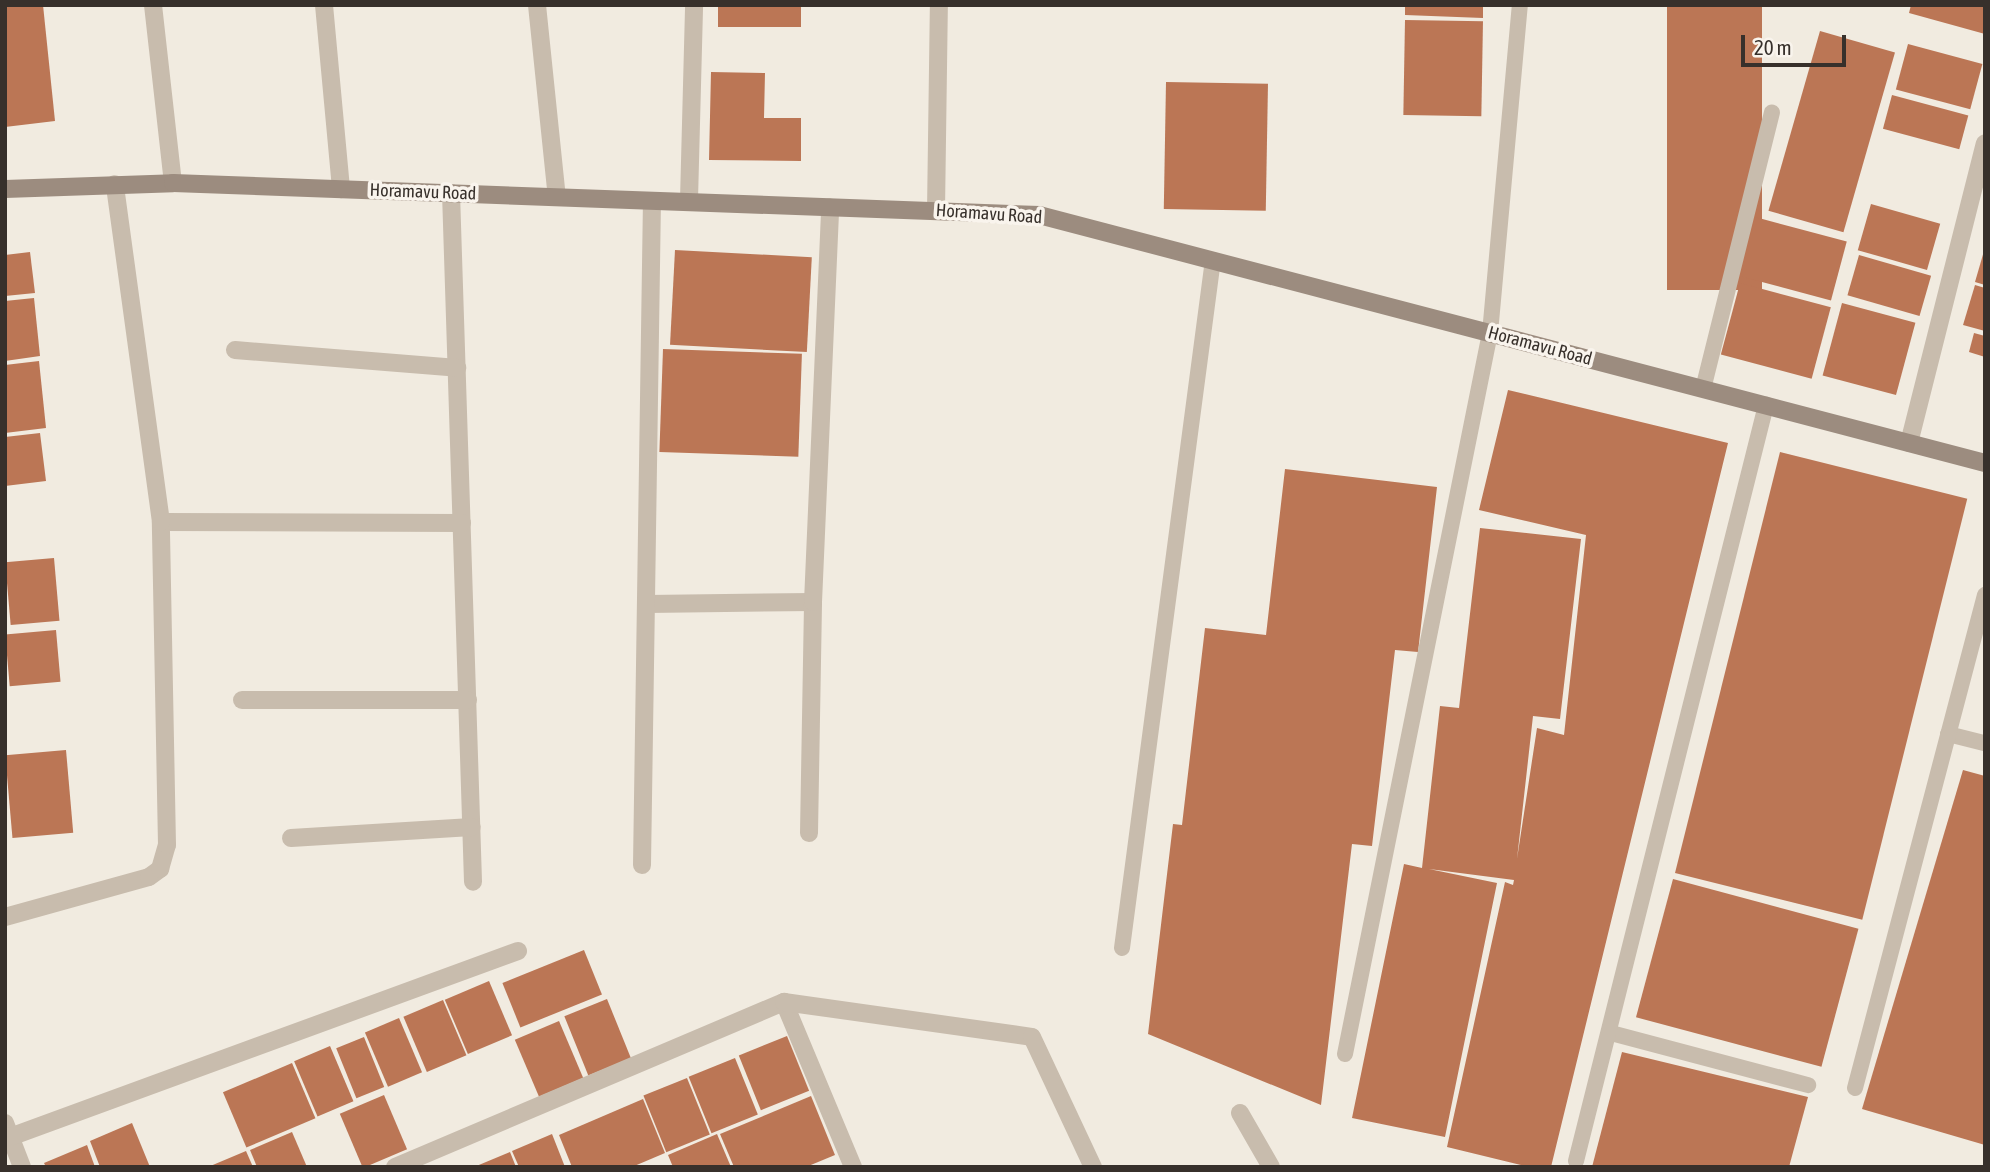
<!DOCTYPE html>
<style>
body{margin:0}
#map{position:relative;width:1990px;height:1172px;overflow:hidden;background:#f1ebe0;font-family:"Asap Condensed",sans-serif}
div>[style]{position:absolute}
.building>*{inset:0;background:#bb7655;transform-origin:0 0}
.lane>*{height:16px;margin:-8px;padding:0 8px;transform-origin:8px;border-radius:8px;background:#c8bcad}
.street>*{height:18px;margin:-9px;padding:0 9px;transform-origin:9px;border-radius:9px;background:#c8bcad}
.secondary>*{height:18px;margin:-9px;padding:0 9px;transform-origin:9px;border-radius:9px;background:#9c8c7f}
span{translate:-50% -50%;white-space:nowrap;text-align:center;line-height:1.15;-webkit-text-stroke:7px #f9f4ed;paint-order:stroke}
.street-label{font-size:18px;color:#37302b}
.frame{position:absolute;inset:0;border:7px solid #37302b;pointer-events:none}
.scale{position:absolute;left:1741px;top:35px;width:105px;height:32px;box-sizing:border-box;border:4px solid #37302b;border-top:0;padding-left:9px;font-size:21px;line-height:24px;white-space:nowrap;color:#37302b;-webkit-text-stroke:5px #f9f4ed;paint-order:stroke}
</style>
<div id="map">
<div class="building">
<i style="clip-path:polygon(5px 5px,43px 5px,55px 121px,5px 127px)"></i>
<i style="left:718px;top:5px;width:83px;height:22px"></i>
<i style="clip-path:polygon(1405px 5px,1483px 5px,1483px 18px,1405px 15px)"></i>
<i style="left:1667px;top:5px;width:95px;height:285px"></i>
<i style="clip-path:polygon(1911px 5px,1985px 5px,1985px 34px,1909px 13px)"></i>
<i style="left:1405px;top:20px;width:78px;height:95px;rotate:1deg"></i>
<i style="left:1820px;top:31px;width:78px;height:187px;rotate:16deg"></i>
<i style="left:1908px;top:44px;width:77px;height:47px;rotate:15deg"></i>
<i style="clip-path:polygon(711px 72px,765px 73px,764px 118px,801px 118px,801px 161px,709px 160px)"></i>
<i style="left:1166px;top:82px;width:102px;height:127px;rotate:1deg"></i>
<i style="left:1892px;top:95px;width:79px;height:35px;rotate:15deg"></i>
<i style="left:1871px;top:204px;width:72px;height:48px;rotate:16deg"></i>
<i style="left:1755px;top:217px;width:95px;height:61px;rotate:15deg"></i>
<i style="left:675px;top:250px;width:137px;height:95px;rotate:3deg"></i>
<i style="clip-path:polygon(1984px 251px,1985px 251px,1985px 285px,1975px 282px)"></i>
<i style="clip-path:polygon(30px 252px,35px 293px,5px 296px,5px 255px)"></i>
<i style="left:1859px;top:255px;width:75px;height:42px;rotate:16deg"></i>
<i style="left:1740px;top:283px;width:94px;height:74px;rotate:15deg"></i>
<i style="clip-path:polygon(1975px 285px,1985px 288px,1985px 331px,1963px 325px)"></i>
<i style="clip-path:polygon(34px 298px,40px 356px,5px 361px,5px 301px)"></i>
<i style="left:1842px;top:303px;width:76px;height:75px;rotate:15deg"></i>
<i style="clip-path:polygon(1974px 333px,1985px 336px,1985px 357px,1969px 352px)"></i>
<i style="left:663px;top:349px;width:139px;height:103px;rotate:2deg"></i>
<i style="clip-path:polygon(39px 361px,46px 428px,5px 433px,5px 365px)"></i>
<i style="clip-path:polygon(1508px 390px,1728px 443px,1551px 1167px,1529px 1167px,1447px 1147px,1505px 882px,1513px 885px,1514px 880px,1429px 869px,1497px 883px,1445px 1137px,1352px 1118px,1404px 864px,1422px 868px,1440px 706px,1459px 708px,1480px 528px,1581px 539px,1560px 719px,1533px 716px,1517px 859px,1537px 728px,1564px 735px,1586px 535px,1479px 510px)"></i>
<i style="clip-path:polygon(40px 433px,46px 481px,5px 486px,5px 437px)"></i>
<i style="left:1780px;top:452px;width:193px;height:434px;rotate:14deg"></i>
<i style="clip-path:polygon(1285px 469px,1437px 487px,1418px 652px,1395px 650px,1372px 846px,1352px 844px,1321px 1105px,1148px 1034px,1173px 824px,1182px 825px,1205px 628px,1266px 635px)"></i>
<i style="left:54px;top:558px;width:63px;height:49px;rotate:85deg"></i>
<i style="left:56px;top:630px;width:52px;height:51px;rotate:85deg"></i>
<i style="left:66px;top:750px;width:83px;height:61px;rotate:85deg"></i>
<i style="clip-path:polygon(1963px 770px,1985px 776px,1985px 1145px,1862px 1109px)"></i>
<i style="left:1673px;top:879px;width:192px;height:143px;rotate:15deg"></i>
<i style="left:584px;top:950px;width:48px;height:88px;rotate:68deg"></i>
<i style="left:489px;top:981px;width:59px;height:48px;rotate:67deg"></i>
<i style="left:607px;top:999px;width:64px;height:46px;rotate:68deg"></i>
<i style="left:443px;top:1000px;width:60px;height:43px;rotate:67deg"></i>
<i style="left:399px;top:1018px;width:59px;height:37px;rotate:67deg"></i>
<i style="left:559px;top:1021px;width:62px;height:48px;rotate:67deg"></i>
<i style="left:787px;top:1036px;width:59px;height:52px;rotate:68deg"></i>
<i style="left:364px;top:1037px;width:54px;height:30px;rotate:68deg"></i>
<i style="left:330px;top:1046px;width:60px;height:39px;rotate:67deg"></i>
<i style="clip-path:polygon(1622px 1052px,1808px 1097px,1789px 1167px,1592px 1167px)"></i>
<i style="left:735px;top:1058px;width:61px;height:50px;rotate:68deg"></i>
<i style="left:292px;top:1063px;width:60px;height:75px;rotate:67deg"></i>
<i style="left:687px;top:1078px;width:61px;height:47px;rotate:68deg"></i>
<i style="left:384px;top:1095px;width:59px;height:48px;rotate:67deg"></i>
<i style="clip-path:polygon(811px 1096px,835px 1155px,806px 1167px,734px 1167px,720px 1134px)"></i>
<i style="clip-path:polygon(643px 1099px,665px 1153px,632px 1167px,572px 1167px,559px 1135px)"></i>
<i style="clip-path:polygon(132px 1123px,150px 1167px,100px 1167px,90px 1141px)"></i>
<i style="clip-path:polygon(292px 1132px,307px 1167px,257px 1167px,250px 1150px)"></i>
<i style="clip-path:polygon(552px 1134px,565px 1167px,519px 1167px,512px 1151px)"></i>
<i style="clip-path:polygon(717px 1134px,731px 1167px,673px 1167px,668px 1155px)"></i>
<i style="clip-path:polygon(87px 1145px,95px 1167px,46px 1167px,44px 1163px)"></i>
<i style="clip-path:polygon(246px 1151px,253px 1167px,208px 1167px)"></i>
<i style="clip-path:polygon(510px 1152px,516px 1167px,474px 1167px)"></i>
</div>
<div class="lane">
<i style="left:1703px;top:389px;width:285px;rotate:-76deg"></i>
<i style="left:1948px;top:734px;width:38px;rotate:14deg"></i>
<i style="left:1122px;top:948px;width:694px;rotate:-82.47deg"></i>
<i style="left:1611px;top:1033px;width:204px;rotate:14.8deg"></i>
<i style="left:1345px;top:1054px;width:735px;rotate:-78.63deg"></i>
<i style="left:1490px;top:333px;width:329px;rotate:-84.8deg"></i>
<i style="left:1855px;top:1088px;width:510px;rotate:-75.23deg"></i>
<i style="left:1576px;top:1161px;width:780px;rotate:-75.89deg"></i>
</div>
<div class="street">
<i style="left:153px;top:5px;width:179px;rotate:83.6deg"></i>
<i style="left:324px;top:5px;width:185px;rotate:84.7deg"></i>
<i style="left:537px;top:5px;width:193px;rotate:84.1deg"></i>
<i style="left:451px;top:193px;width:689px;rotate:88.17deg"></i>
<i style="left:689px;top:200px;width:195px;rotate:-88.5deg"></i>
<i style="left:936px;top:211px;width:206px;rotate:-89.2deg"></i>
<i style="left:235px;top:350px;width:223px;rotate:4.6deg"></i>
<i style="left:1909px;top:443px;width:309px;rotate:-75.8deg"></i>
<i style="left:161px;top:522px;width:301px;rotate:0.2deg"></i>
<i style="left:647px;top:604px;width:166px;rotate:-0.7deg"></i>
<i style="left:242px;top:700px;width:226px"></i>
<i style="left:809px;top:833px;width:231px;rotate:-89deg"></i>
<i style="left:813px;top:602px;width:395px;rotate:-87.5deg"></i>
<i style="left:291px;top:838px;width:181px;rotate:-3.5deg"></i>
<i style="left:642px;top:865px;width:664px;rotate:-89.14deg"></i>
<i style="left:5px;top:917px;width:149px;rotate:-15.5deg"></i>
<i style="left:149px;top:877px;width:14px;rotate:-36deg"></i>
<i style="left:160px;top:869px;width:25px;rotate:-74deg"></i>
<i style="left:167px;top:845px;width:323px;rotate:-91.1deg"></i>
<i style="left:161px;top:522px;width:341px;rotate:-97.8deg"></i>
<i style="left:784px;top:1002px;width:179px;rotate:67.3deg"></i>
<i style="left:1240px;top:1113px;width:62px;rotate:60.1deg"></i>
<i style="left:5px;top:1123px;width:47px;rotate:68.9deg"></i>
<i style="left:10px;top:1137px;width:541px;rotate:-20.11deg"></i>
<i style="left:395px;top:1167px;width:423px;rotate:-23deg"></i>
<i style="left:784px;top:1002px;width:250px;rotate:8deg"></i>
<i style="left:1032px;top:1037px;width:144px;rotate:64.9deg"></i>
</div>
<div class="secondary">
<i style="left:5px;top:189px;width:168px;rotate:-2deg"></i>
<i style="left:173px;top:183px;width:867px;rotate:2.12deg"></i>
<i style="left:1039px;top:215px;width:978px;rotate:14.69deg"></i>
</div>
<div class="street-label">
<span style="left:423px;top:192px;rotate:2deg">Horamavu Road</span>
<span style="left:989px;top:214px;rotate:4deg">Horamavu Road</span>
<span style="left:1540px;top:346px;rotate:15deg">Horamavu Road</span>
</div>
<div class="frame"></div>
<div class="scale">20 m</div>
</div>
